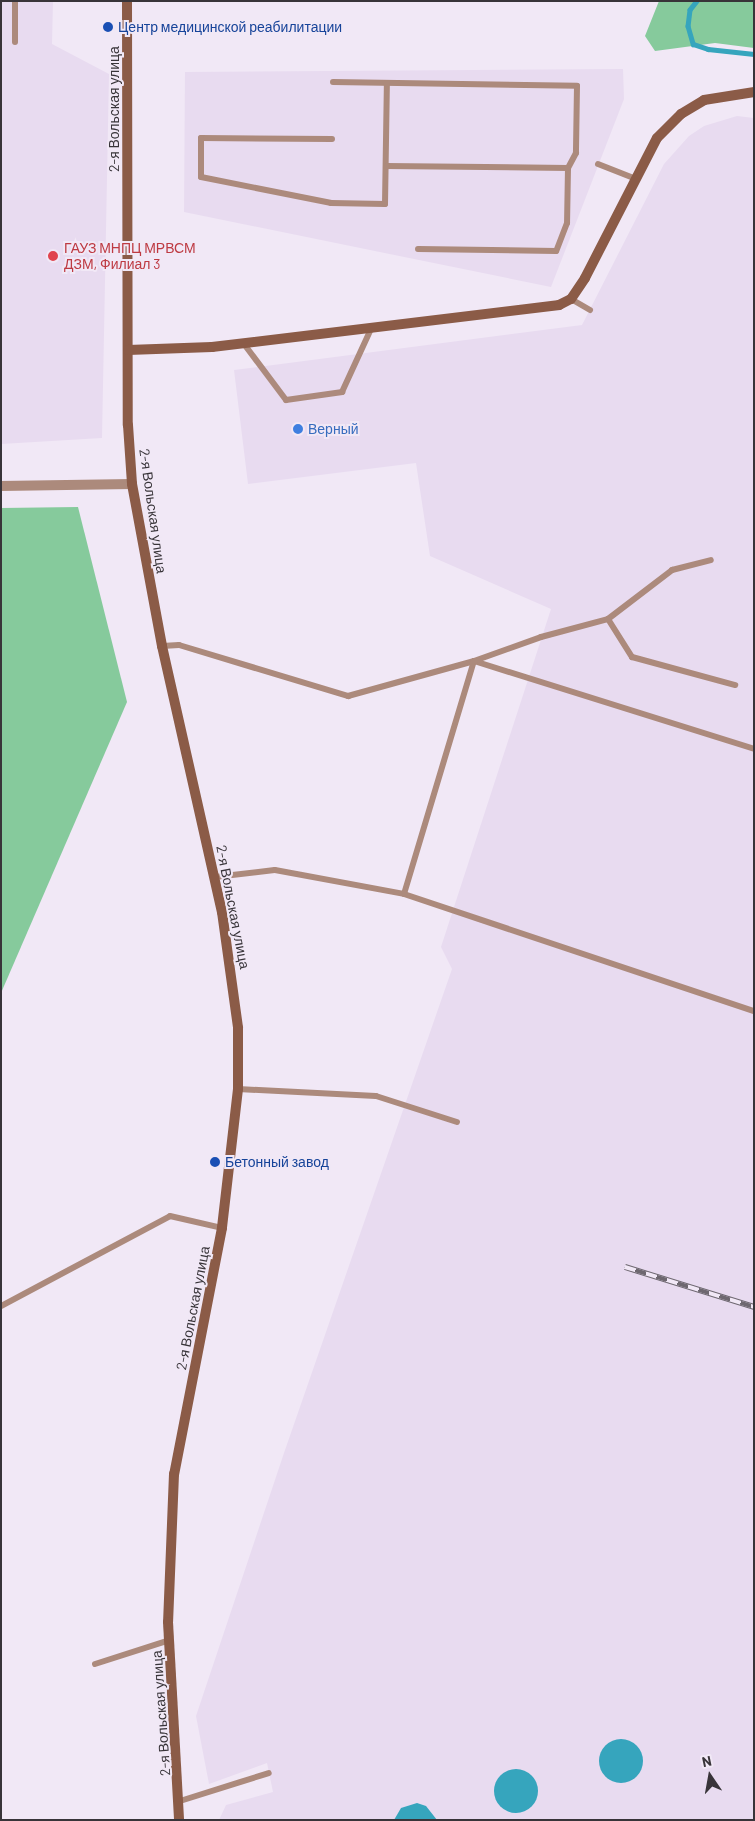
<!DOCTYPE html>
<meta charset="utf-8">
<style>
body{margin:0}
#map{position:relative;width:755px;height:1821px;overflow:hidden;background:#f1e8f6;font-family:Barlow,sans-serif}
div>[style]{position:absolute}
.built>*{inset:0;background:#e8dbf0}
.green>*{inset:0;background:#86ca9c}
.water>*{inset:0;background:#36a5bd}
.round{border-radius:50%}
.stream>*{height:4.5px;margin:-2.25px;padding:0 2.25px;transform-origin:2.25px;border-radius:2.25px;background:#36a5bd}
.lane>*{height:6px;margin:-3px;padding:0 3px;transform-origin:3px;border-radius:3px;background:#ac8a7c}
.street>*{height:10px;margin:-5px;padding:0 5px;transform-origin:5px;border-radius:5px;background:#ac8a7c}
.secondary>*{height:10px;margin:-5px;padding:0 5px;transform-origin:5px;border-radius:5px;background:#8b5b47}
.rail>*{height:5.5px;margin-top:-2.75px;transform-origin:0;background:repeating-linear-gradient(90deg,#f1e8f6 0 11px,#6e6870 0 22px);box-sizing:border-box;border-block:1px solid #6e6870}
.dots>*{width:14px;height:14px;translate:-50% -50%;box-sizing:border-box;border:2px solid #f1e8f6;border-radius:50%}
span{translate:-50% -50%;white-space:nowrap;text-align:center;line-height:1.15;-webkit-text-stroke:4px #f1e8f6;paint-order:stroke}
.transit-label{font-size:14px;color:#164399}
.left{translate:0 -50%;text-align:left}
.street-label{font-size:14px;color:#383439}
.health-label{font-size:14px;color:#be3a42}
.shop-label{font-size:14px;color:#366cbe}
.frame{position:absolute;inset:0;border:2px solid #383439;pointer-events:none}
.north{position:absolute;left:685px;top:1751px;width:50px;height:50px;-webkit-text-stroke:4px #f1e8f6;paint-order:stroke;rotate:348deg;font-size:14px;font-weight:700;line-height:20px;text-align:center;color:#383439}
.north::after{content:'';display:block;margin:auto;width:18px;height:22px;background:#383439;clip-path:polygon(50% 0,100% 100%,50% 72%,0 100%)}
</style>
<div id="map">
<div class="built">
<i style="clip-path:polygon(1px 1px,53px 1px,52px 44px,109px 74px,102px 438px,1px 444px)"></i>
<i style="clip-path:polygon(623px 69px,624px 99px,551px 287px,184px 212px,185px 72px)"></i>
<i style="clip-path:polygon(737px 116px,754px 118px,754px 1820px,219px 1820px,226px 1805px,273px 1792px,267px 1763px,209px 1784px,196px 1716px,284px 1453px,452px 969px,441px 947px,551px 609px,430px 556px,416px 463px,248px 484px,234px 370px,582px 325px,664px 164px,689px 136px,704px 126px)"></i>
</div>
<div class="green">
<i style="clip-path:polygon(659px 1px,754px 1px,754px 48px,715px 43px,655px 51px,645px 36px)"></i>
<i style="clip-path:polygon(78px 507px,127px 702px,1px 993px,1px 508px)"></i>
</div>
<div class="water">
<i class="round" style="left:599px;top:1739px;width:44px;height:44px"></i>
<i class="round" style="left:494px;top:1769px;width:44px;height:44px"></i>
<i style="clip-path:polygon(417px 1803px,426px 1806px,437px 1820px,394px 1820px,401px 1808px)"></i>
</div>
<div class="stream">
<i style="left:697px;top:1px;width:11px;rotate:128deg"></i>
<i style="left:690px;top:10px;width:16px;rotate:97deg"></i>
<i style="left:688px;top:26px;width:19px;rotate:74deg"></i>
<i style="left:693px;top:44px;width:16px;rotate:18deg"></i>
<i style="left:708px;top:49px;width:46px;rotate:6.2deg"></i>
</div>
<div class="lane">
<i style="left:15px;top:42px;width:41px;rotate:-90deg"></i>
<i style="left:333px;top:82px;width:244px;rotate:0.9deg"></i>
<i style="left:577px;top:86px;width:67px;rotate:90.9deg"></i>
<i style="left:576px;top:153px;width:17px;rotate:118deg"></i>
<i style="left:568px;top:168px;width:55px;rotate:91deg"></i>
<i style="left:567px;top:223px;width:30px;rotate:111deg"></i>
<i style="left:556px;top:251px;width:138px;rotate:-179.2deg"></i>
<i style="left:332px;top:139px;width:131px;rotate:-179.6deg"></i>
<i style="left:201px;top:138px;width:39px;rotate:90deg"></i>
<i style="left:201px;top:177px;width:133px;rotate:11.3deg"></i>
<i style="left:331px;top:203px;width:54px;rotate:1.1deg"></i>
<i style="left:385px;top:204px;width:121px;rotate:-89.1deg"></i>
<i style="left:598px;top:164px;width:41px;rotate:21.5deg"></i>
<i style="left:386px;top:166px;width:182px;rotate:0.6deg"></i>
<i style="left:571px;top:299px;width:22px;rotate:30deg"></i>
<i style="left:244px;top:344px;width:70px;rotate:53.1deg"></i>
<i style="left:286px;top:400px;width:57px;rotate:-8.1deg"></i>
<i style="left:342px;top:392px;width:69px;rotate:-65.3deg"></i>
<i style="left:608px;top:619px;width:45px;rotate:57.7deg"></i>
<i style="left:632px;top:657px;width:107px;rotate:15.2deg"></i>
<i style="left:162px;top:646px;width:17px;rotate:-3deg"></i>
<i style="left:179px;top:645px;width:177px;rotate:16.8deg"></i>
<i style="left:348px;top:696px;width:131px;rotate:-15.5deg"></i>
<i style="left:474px;top:661px;width:294px;rotate:17.4deg"></i>
<i style="left:215px;top:877px;width:60px;rotate:-6.7deg"></i>
<i style="left:275px;top:870px;width:131px;rotate:10.5deg"></i>
<i style="left:404px;top:894px;width:369px;rotate:18.5deg"></i>
<i style="left:404px;top:894px;width:243px;rotate:-73.3deg"></i>
<i style="left:474px;top:661px;width:71px;rotate:-19.7deg"></i>
<i style="left:541px;top:637px;width:69px;rotate:-15deg"></i>
<i style="left:608px;top:619px;width:81px;rotate:-37.4deg"></i>
<i style="left:672px;top:570px;width:40px;rotate:-14.4deg"></i>
<i style="left:238px;top:1089px;width:138px;rotate:2.9deg"></i>
<i style="left:376px;top:1096px;width:85px;rotate:17.8deg"></i>
<i style="left:1px;top:1306px;width:191px;rotate:-28deg"></i>
<i style="left:170px;top:1216px;width:53px;rotate:13deg"></i>
<i style="left:95px;top:1664px;width:79px;rotate:-17.7deg"></i>
<i style="left:180px;top:1801px;width:93px;rotate:-17.5deg"></i>
</div>
<div class="street">
<i style="left:1px;top:486px;width:131px;rotate:-0.9deg"></i>
</div>
<div class="secondary">
<i style="left:127px;top:1px;width:424px;rotate:89.9deg"></i>
<i style="left:128px;top:425px;width:59px;rotate:86.1deg"></i>
<i style="left:132px;top:484px;width:165px;rotate:79.5deg"></i>
<i style="left:162px;top:646px;width:273px;rotate:77.3deg"></i>
<i style="left:222px;top:912px;width:117px;rotate:82.1deg"></i>
<i style="left:238px;top:1028px;width:61px;rotate:90deg"></i>
<i style="left:238px;top:1089px;width:140px;rotate:96.6deg"></i>
<i style="left:222px;top:1228px;width:251px;rotate:101deg"></i>
<i style="left:174px;top:1474px;width:148px;rotate:92.3deg"></i>
<i style="left:168px;top:1622px;width:198px;rotate:86.8deg"></i>
<i style="left:128px;top:350px;width:84px;rotate:-2deg"></i>
<i style="left:212px;top:347px;width:350px;rotate:-6.9deg"></i>
<i style="left:559px;top:305px;width:13px;rotate:-27deg"></i>
<i style="left:571px;top:299px;width:25px;rotate:-56deg"></i>
<i style="left:585px;top:278px;width:157px;rotate:-62.8deg"></i>
<i style="left:657px;top:138px;width:34px;rotate:-45deg"></i>
<i style="left:681px;top:114px;width:27px;rotate:-31deg"></i>
<i style="left:704px;top:100px;width:51px;rotate:-9.1deg"></i>
</div>
<div class="rail">
<i style="left:625px;top:1267px;width:135px;rotate:17.2deg"></i>
</div>
<div class="dots">
<i style="left:108px;top:27px;background:#1a4fb4"></i>
<i style="left:53px;top:256px;background:#e0444e"></i>
<i style="left:298px;top:429px;background:#3f7fe0"></i>
<i style="left:215px;top:1162px;background:#1a4fb4"></i>
</div>
<div class="transit-label">
<span class="left" style="left:118px;top:27px">Центр медицинской реабилитации</span>
<span class="left" style="left:225px;top:1162px">Бетонный завод</span>
</div>
<div class="street-label">
<span style="left:114px;top:109px;rotate:-90deg">2-я Вольская улица</span>
<span style="left:153px;top:511px;rotate:82deg">2-я Вольская улица</span>
<span style="left:233px;top:907px;rotate:79deg">2-я Вольская улица</span>
<span style="left:193px;top:1308px;rotate:-79deg">2-я Вольская улица</span>
<span style="left:161px;top:1713px;rotate:-94deg">2-я Вольская улица</span>
</div>
<div class="health-label">
<span class="left" style="left:64px;top:256px">ГАУЗ МНПЦ МРВСМ<br>ДЗМ, Филиал 3</span>
</div>
<div class="shop-label">
<span class="left" style="left:308px;top:429px">Верный</span>
</div>
<div class="frame"></div>
<div class="north">N</div>
</div>
